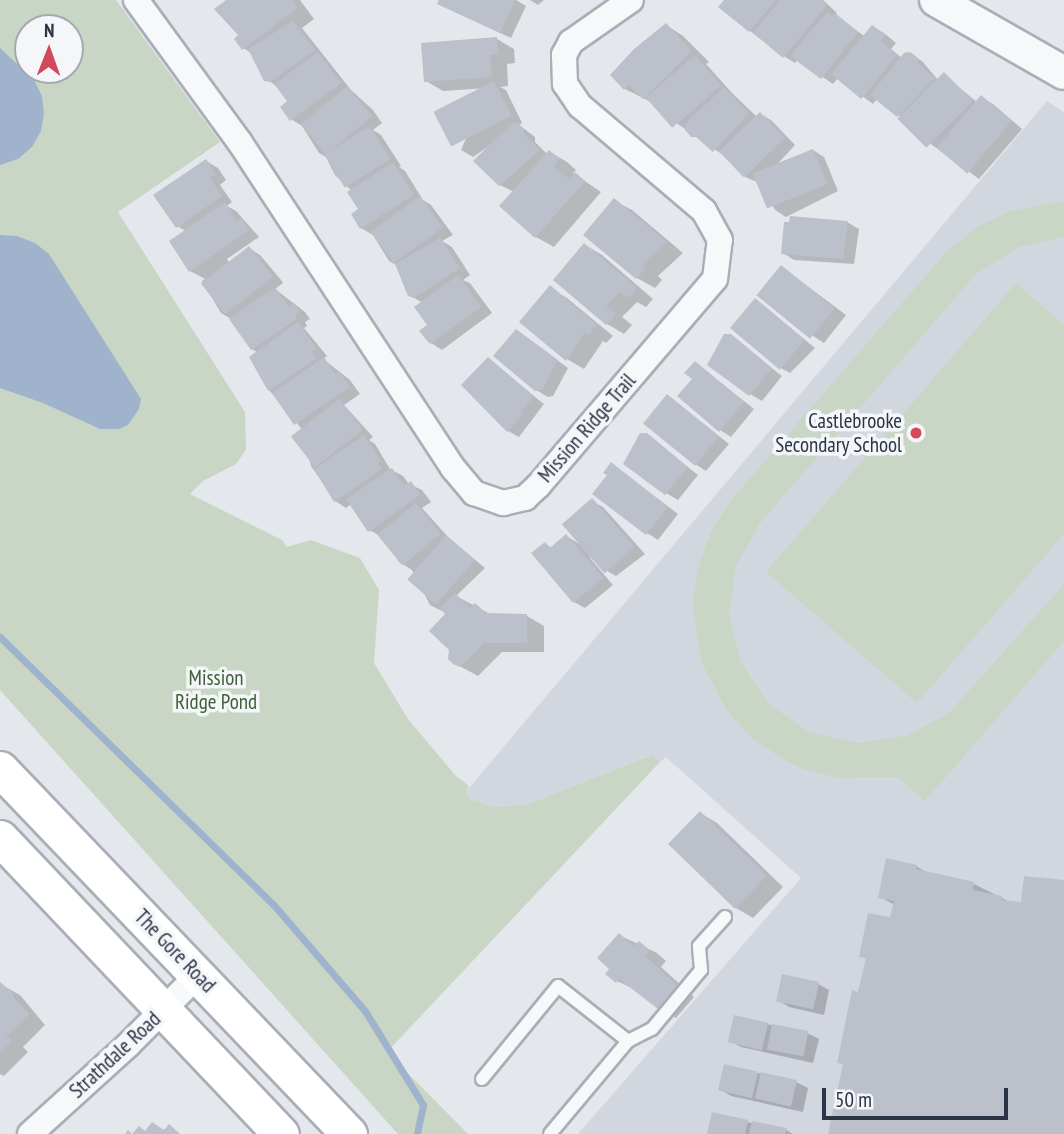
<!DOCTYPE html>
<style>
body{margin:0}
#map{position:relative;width:1064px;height:1134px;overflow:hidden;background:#e4e7ec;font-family:"PT Sans Narrow",sans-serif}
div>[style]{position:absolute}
.built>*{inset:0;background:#d2d6de}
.green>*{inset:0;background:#c9d6c5}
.water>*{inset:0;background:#9fb4cc}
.shadow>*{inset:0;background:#0003}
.stream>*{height:7px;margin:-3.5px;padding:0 3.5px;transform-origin:3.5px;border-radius:3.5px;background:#9fb4cc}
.building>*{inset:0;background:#bbc0ca;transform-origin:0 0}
.roads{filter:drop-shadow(2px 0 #a9aeb7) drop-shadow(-2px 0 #a9aeb7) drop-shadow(0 2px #a9aeb7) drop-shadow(0 -2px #a9aeb7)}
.service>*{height:12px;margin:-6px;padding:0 6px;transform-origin:6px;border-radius:6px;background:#f7f8fa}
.minor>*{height:24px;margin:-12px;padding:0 12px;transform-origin:12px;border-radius:12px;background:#f7f8fa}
.tertiary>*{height:32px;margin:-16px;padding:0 16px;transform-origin:16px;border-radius:16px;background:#f7f8fa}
.secondary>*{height:35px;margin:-17.5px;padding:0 17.5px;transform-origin:17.5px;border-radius:17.5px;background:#fff}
.dots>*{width:19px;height:19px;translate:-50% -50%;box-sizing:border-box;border:4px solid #f4f6f9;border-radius:50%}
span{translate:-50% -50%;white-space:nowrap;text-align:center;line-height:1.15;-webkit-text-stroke:7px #f4f6f9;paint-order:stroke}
.poi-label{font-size:21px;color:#2b3445}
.right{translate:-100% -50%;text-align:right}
.street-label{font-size:21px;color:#2b3445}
.park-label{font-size:21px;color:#3f6138}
.north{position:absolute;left:14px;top:14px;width:70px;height:70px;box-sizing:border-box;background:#f4f6f9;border:2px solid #a4a8b1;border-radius:50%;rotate:1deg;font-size:19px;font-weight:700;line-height:28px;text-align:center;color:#2b3445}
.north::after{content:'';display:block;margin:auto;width:24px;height:32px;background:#d1495b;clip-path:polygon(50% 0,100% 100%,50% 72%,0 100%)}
.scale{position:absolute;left:822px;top:1088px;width:186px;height:32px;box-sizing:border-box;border:4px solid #2b3445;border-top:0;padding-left:9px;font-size:21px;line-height:24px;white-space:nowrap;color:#2b3445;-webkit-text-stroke:5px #f4f6f9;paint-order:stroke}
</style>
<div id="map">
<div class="built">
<i style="clip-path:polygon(1047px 101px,1064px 112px,1064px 1134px,578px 1134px,801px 878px,666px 757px,660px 762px,650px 755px,528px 804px,495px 807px,472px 800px,465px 793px)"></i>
</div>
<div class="green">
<i style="clip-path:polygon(evenodd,0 0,116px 0,220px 142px,118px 212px,245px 412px,246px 450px,236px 464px,203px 481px,190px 494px,282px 540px,287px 547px,311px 540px,360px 558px,379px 590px,374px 663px,408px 719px,456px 776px,469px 786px,465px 793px,472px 800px,495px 807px,528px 804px,651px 755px,660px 762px,387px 1052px,468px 1134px,398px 1134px,0 690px,0 0,28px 28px,70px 28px,70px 70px,28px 70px,28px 28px)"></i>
<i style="clip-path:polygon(1064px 201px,1064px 237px,1019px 247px,976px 274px,760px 523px,736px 566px,729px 615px,741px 663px,769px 704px,809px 732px,857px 743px,906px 736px,949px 713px,1064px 584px,1064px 641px,925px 801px,897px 777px,840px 778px,803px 769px,786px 761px,754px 740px,728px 712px,701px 662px,693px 606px,698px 568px,711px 532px,731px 500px,948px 250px,977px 227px,1010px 211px)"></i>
<i style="clip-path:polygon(1016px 283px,1064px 325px,1064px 534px,917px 703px,766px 572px)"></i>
</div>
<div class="water">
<i style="clip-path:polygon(0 48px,34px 80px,42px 96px,44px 114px,41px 131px,32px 147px,18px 159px,0 165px)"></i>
<i style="clip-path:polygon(0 235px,17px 236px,35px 243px,49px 254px,141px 399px,139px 409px,128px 425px,119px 429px,100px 429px,43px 403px,0 388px)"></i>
</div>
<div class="shadow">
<i style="clip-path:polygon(230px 0,300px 0,314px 19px,302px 28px,351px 90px,373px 110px,382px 123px,373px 130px,381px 135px,401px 166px,399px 167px,405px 171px,423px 200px,431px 205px,453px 235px,442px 241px,452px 247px,470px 275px,463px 280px,470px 283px,492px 313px,442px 350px,431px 343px,423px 303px,409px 295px,398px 266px,389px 261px,373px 235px,361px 228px,361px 210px,352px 191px,335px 175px,326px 157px,319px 153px,302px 126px,291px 119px,289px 102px,278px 87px,266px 79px,253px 54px,243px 48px)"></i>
<i style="clip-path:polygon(441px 0,516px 0,526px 6px,511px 38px,451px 10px)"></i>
<i style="clip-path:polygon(530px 0,544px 0,538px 5px)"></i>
<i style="clip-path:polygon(725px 0,823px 0,837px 13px,836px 15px,864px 36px,872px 27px,884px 33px,896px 43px,891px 49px,902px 58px,910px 54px,922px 61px,939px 81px,944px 75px,978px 103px,982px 98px,993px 104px,1022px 129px,979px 179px,917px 134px,904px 123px,906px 121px,877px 99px,873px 104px,838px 78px,833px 84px,797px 60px,795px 63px,784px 56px,750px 31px)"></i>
<i style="clip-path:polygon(666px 25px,683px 36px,709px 62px,706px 64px,732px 93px,757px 117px,760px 114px,771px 120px,795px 145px,771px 171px,813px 150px,824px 157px,838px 191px,786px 217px,775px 210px,760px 183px,747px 178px,726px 157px,678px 124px,655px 104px,625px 89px)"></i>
<i style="clip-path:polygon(497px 39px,514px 49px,515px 63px,507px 64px,508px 86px,500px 87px,506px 90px,522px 123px,519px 125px,535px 137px,535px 142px,548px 155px,550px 152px,567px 162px,576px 170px,573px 173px,601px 192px,554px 247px,536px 237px,502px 206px,514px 192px,500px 185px,489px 146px,473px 157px,461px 150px,488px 88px,443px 91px,426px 81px)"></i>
<i style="clip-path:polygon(206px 161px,218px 168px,226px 180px,220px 185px,232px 202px,227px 206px,236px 211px,259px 237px,227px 259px,229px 262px,249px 248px,260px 255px,282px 281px,283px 283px,275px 289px,305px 312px,310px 319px,305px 322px,307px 326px,304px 328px,327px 356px,323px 359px,350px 380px,360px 394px,344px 405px,373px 437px,369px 440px,375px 444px,390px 469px,403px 476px,409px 484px,422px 490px,431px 502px,422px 508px,449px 538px,485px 568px,456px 596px,492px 615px,527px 616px,544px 626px,544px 652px,502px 652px,478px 676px,454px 663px,448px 614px,430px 605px,412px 570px,399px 562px,381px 536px,369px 530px,351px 504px,346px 508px,335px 501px,311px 466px,301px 428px,269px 390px,258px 353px,252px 349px,231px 319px,221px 313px,202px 281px,205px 279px,190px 271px,186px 231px,177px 226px)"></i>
<i style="clip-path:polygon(615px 201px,632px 210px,683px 253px,658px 276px,662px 280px,655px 288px,637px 278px,586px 235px)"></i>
<i style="clip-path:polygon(847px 222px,859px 229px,854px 264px,794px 260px,783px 253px)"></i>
<i style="clip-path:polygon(585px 245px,602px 255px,653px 299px,646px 307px,637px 302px,622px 317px,632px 325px,624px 334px,607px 324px)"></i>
<i style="clip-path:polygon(782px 267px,846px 315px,824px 343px,813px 336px)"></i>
<i style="clip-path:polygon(550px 288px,567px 298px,613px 336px,606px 343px,603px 341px,584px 369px,567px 359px,522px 322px)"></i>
<i style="clip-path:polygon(756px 300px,815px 348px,790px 373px,779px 367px)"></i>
<i style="clip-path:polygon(517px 331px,568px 368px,553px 396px,548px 397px,536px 390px)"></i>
<i style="clip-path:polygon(730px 336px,782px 376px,762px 401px,750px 394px)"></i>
<i style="clip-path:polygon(488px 360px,544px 404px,519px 437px,508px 431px)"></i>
<i style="clip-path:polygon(696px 363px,754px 409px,731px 437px,720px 430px,694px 379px)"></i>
<i style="clip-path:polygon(668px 396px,729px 444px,706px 471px,695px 464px)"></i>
<i style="clip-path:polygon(647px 435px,698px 475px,678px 500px,666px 493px)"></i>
<i style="clip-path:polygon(612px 464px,678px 514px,658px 540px,647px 533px,609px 475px)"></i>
<i style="clip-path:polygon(592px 501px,603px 507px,645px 554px,616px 576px,605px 570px,592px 556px,590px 558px,613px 585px,585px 608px,574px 602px,545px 544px,552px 548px,566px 536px,583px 546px)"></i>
<i style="clip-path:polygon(700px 813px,717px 823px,783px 887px,753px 918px,736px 908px)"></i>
<i style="clip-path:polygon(916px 866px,929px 874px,974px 884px,1010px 902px,1023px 904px,1064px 881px,1064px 1134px,830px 1134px,845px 1065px,839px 1062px,867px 959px,861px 956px,892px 920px,895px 905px,880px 897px)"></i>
<i style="clip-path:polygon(619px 935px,657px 953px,666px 961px,661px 967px,694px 997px,676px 1018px,636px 990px,617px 981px,612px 969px)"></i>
<i style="clip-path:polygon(0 984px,20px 995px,45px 1025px,23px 1047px,28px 1052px,4px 1076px,0 1074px)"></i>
<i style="clip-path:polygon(818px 984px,829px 990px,824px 1015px,789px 1007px,778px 1000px)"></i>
<i style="clip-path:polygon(735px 1017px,807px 1033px,819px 1039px,813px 1063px,741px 1047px,730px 1041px)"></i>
<i style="clip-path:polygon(758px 1073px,796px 1082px,808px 1088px,803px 1112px,731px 1096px,720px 1089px)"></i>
<i style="clip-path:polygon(747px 1122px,786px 1130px,793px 1134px,709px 1134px)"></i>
</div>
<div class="stream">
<i style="left:0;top:637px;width:382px;rotate:44.4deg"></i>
<i style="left:273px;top:904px;width:141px;rotate:49.3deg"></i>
<i style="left:365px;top:1011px;width:110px;rotate:58.3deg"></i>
<i style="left:423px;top:1105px;width:30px;rotate:102deg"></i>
</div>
<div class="building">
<i style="clip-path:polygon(226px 0,292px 0,298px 8px,242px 50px,234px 39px,238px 35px,214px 9px)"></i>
<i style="clip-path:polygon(439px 0,515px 0,500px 33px,437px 4px)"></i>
<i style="clip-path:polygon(724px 0,776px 0,749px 32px,718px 7px)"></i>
<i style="clip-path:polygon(780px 0,821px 0,827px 5px,783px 58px,753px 33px)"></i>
<i style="clip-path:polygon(827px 12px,832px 16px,835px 13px,858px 32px,821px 79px,790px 56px)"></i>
<i style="clip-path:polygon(293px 21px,315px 50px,271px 82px,264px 81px,248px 49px)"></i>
<i style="clip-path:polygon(666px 23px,692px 51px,643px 99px,629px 85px,624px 90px,610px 75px,634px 49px)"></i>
<i style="clip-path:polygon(872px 25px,886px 35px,881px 41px,897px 55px,861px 99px,831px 74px)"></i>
<i style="clip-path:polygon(497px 37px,498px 54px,490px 55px,492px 77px,424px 82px,421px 43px)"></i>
<i style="clip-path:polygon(318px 52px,341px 83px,290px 121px,280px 107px,287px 101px,274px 84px)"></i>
<i style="clip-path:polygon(910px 52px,918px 58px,918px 64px,935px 78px,897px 117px,870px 95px,904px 53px)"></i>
<i style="left:695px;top:55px;width:40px;height:65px;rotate:49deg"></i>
<i style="left:944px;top:72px;width:41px;height:66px;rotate:45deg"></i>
<i style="left:494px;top:81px;width:39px;height:68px;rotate:63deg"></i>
<i style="left:347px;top:86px;width:39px;height:60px;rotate:50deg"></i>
<i style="clip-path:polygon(724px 87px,749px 113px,713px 152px,696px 137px,691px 137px,685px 130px,685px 124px)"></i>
<i style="left:981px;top:95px;width:40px;height:69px;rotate:40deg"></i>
<i style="left:760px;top:112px;width:36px;height:57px;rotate:46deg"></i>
<i style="clip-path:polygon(512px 123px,518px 123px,524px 129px,524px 134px,540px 150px,499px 186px,473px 161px)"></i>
<i style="left:370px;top:126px;width:39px;height:54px;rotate:58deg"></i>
<i style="left:813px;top:149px;width:38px;height:65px;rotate:68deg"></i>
<i style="clip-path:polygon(549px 150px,560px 159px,554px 166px,569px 179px,575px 172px,585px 181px,535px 238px,499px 206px)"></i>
<i style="clip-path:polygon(206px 159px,216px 174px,210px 178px,222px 196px,176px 228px,153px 195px)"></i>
<i style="clip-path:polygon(393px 162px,414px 195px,360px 229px,351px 214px,358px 209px,347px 192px)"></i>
<i style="left:420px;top:196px;width:39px;height:61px;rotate:54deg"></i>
<i style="clip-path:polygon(614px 198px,667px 242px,643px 264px,645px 269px,636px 279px,583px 235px)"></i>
<i style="clip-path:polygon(225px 202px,237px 221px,241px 218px,249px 230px,189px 272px,169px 241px)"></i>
<i style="clip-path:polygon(790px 216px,848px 221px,843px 259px,781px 254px,784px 222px,789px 222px)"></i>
<i style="clip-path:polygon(440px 238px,460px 268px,414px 298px,408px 296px,395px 264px)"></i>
<i style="clip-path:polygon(584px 243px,637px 288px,628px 298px,620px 292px,606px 306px,616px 314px,606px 325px,553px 280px)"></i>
<i style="left:249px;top:246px;width:39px;height:61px;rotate:52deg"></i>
<i style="left:781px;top:265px;width:69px;height:39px;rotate:39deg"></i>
<i style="clip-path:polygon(458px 275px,481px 307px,430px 344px,419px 331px,427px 325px,414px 307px)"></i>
<i style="clip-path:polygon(550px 285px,597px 325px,588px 335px,585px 332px,566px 361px,519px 322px)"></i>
<i style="clip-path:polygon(275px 287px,289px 307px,294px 303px,300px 312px,295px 315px,297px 319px,251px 350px,229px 319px)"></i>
<i style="left:755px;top:298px;width:65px;height:39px;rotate:40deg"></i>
<i style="clip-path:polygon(298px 322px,317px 349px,312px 352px,317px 358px,268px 391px,249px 357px)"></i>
<i style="clip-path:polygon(516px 329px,558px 360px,542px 390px,535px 391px,493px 356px)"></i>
<i style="clip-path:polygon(724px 334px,731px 334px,772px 368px,749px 396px,707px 365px)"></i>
<i style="clip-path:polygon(324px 357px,335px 374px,339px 371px,350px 387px,294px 425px,272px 393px)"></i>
<i style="clip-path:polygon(488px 357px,534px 396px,521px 412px,523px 415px,507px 432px,461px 385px)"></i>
<i style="clip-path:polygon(695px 361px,744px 402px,719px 432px,677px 396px,692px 379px,684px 373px)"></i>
<i style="left:667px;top:394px;width:67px;height:38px;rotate:39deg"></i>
<i style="left:339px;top:399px;width:39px;height:61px;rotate:52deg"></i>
<i style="clip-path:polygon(640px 433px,647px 433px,688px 467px,665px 495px,623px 464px)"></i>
<i style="clip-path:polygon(364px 435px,381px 461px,378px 463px,382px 469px,334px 502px,314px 469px)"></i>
<i style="clip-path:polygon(611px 462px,668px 507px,646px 535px,592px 494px,607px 475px,603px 473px)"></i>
<i style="clip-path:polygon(392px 468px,404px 486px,411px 481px,420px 495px,368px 532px,346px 499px)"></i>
<i style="left:592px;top:498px;width:65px;height:40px;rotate:49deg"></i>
<i style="left:416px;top:503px;width:40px;height:50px;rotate:51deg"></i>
<i style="clip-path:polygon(566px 534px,603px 578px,573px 603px,531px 553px,545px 542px,550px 548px)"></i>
<i style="left:446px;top:535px;width:38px;height:59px;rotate:41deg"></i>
<i style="clip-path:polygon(455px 593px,470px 608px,475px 603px,486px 613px,527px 614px,527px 643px,484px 643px,460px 667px,453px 664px,448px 659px,449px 650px,429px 631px,445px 614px,440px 608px)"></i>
<i style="left:700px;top:811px;width:93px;height:46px;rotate:44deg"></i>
<i style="clip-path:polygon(886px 858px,917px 865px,916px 869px,974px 882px,973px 890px,1002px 896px,1002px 900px,1021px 902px,1024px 876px,1064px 880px,1064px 1134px,828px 1134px,843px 1064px,837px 1063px,852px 990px,858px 992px,866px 958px,859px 957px,868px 913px,890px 917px,894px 901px,878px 898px)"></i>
<i style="clip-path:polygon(619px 933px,634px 946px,639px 941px,650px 950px,645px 956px,678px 986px,658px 1009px,619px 979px,616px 983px,605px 974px,609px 969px,597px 958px)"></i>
<i style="left:782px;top:974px;width:38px;height:28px;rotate:12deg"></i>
<i style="clip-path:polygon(0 982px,13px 993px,13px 997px,29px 1014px,6px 1037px,12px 1041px,0 1053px)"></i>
<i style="left:734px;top:1015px;width:35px;height:28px;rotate:13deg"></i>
<i style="left:772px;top:1024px;width:37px;height:26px;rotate:11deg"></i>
<i style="left:724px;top:1064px;width:35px;height:27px;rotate:13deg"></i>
<i style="left:761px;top:1072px;width:37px;height:27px;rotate:13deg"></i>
<i style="clip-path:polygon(712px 1112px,748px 1120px,745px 1134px,707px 1134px)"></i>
<i style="clip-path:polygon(752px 1121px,787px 1128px,785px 1134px,749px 1134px)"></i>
<i style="clip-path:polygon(152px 1122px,164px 1130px,169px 1124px,180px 1134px,125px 1134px,128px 1130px,132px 1134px,139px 1126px,145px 1131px)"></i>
</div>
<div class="roads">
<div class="service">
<i style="left:628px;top:1041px;width:27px;rotate:-27deg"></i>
<i style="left:652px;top:1029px;width:77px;rotate:-50.3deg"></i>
<i style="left:701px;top:970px;width:24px;rotate:-95deg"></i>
<i style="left:699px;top:946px;width:39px;rotate:-48deg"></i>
<i style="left:482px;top:1079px;width:120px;rotate:-50.7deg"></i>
<i style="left:558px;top:986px;width:89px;rotate:38.2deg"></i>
<i style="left:628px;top:1041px;width:121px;rotate:130deg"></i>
</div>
<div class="minor">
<i style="left:136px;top:0;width:175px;rotate:53.9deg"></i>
<i style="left:239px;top:141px;width:391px;rotate:56.8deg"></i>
<i style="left:453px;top:468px;width:33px;rotate:50deg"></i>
<i style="left:474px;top:493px;width:31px;rotate:19deg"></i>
<i style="left:503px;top:503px;width:23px;rotate:-13deg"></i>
<i style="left:525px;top:498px;width:18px;rotate:-43deg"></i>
<i style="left:538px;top:486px;width:272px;rotate:-49.5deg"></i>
<i style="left:715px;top:279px;width:39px;rotate:-83deg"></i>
<i style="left:720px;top:240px;width:33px;rotate:-119deg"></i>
<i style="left:704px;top:211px;width:162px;rotate:-139.7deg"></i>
<i style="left:580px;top:106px;width:27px;rotate:-124deg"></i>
<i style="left:565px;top:84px;width:29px;rotate:-92deg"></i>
<i style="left:564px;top:55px;width:15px;rotate:-62deg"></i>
<i style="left:571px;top:42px;width:73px;rotate:-35deg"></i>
<i style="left:30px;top:1134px;width:131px;rotate:-42.2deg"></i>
<i style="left:127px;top:1046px;width:100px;rotate:-45deg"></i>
</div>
<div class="tertiary">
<i style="left:936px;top:0;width:147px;rotate:29.7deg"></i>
</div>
<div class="secondary">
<i style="left:0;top:769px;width:505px;rotate:46.28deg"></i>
<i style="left:0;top:838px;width:408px;rotate:46.5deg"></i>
</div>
</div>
<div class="dots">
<i style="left:916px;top:433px;background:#d1495b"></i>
</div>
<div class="poi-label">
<span class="right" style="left:902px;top:433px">Castlebrooke<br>Secondary School</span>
</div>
<div class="street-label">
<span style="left:587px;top:428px;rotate:-49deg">Mission Ridge Trail</span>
<span style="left:175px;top:951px;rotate:46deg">The Gore Road</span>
<span style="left:115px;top:1055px;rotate:-43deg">Strathdale Road</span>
</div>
<div class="park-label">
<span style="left:216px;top:690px">Mission<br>Ridge Pond</span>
</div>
<div class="north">N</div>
<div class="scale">50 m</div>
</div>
